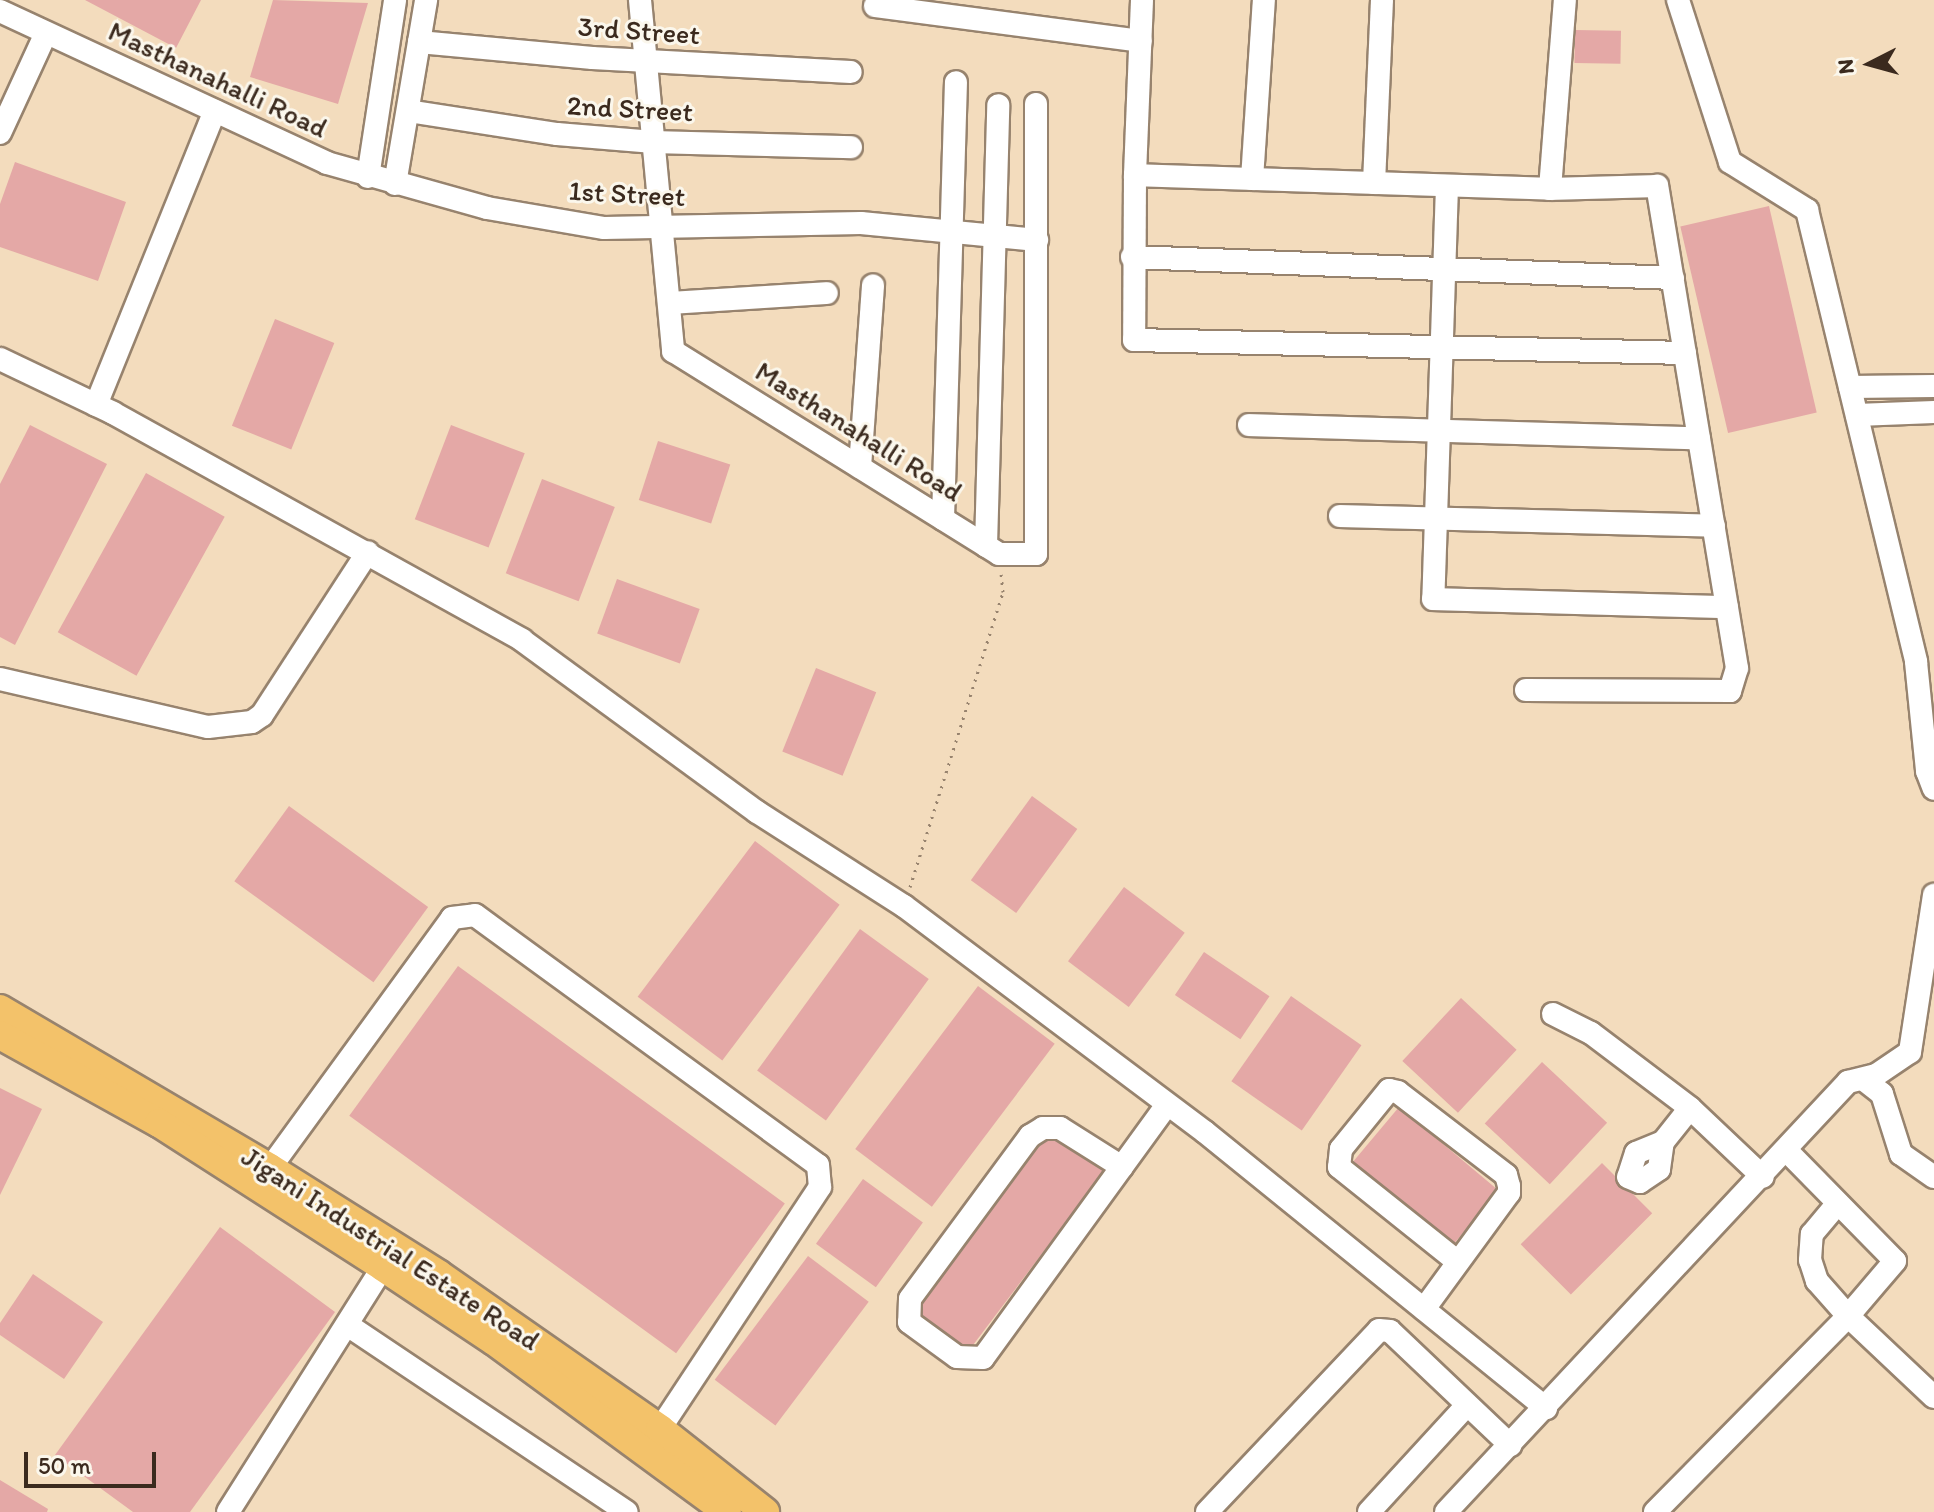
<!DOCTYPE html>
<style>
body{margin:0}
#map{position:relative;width:1934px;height:1512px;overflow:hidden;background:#f3dcbd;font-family:Itim,sans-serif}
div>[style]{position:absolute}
.building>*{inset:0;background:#e4a8a6;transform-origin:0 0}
.path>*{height:3px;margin-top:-1.5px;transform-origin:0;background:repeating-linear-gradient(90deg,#97836e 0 2px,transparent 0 8px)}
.roads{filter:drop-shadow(2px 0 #97836e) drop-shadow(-2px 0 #97836e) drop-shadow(0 2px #97836e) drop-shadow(0 -2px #97836e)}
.minor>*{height:22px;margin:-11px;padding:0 11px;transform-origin:11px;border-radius:11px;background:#fff}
.major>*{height:28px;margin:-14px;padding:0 14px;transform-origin:14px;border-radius:14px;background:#f3c26a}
span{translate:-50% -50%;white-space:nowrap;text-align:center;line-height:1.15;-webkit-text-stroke:6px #fbf7ec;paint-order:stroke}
.street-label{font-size:28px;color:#3b2a1e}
.north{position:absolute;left:1830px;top:24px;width:80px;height:80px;-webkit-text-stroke:6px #fbf7ec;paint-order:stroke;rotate:264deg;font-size:22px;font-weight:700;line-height:32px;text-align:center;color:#3b2a1e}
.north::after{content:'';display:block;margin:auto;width:28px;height:36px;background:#3b2a1e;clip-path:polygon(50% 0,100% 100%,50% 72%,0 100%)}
.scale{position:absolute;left:24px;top:1452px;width:132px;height:36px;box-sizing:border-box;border:4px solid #3b2a1e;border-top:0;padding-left:10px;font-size:24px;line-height:28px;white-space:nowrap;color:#3b2a1e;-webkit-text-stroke:6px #fbf7ec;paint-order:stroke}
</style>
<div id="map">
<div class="building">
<i style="clip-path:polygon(85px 0,201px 0,176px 48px)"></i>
<i style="clip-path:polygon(273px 0,368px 3px,338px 104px,250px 77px)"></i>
<i style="left:1575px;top:30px;width:46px;height:33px;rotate:1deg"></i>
<i style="clip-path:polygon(15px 162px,126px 202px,98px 281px,0 247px,0 204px)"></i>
<i style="left:1769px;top:206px;width:212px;height:91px;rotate:77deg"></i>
<i style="left:275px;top:319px;width:64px;height:115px;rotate:22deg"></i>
<i style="clip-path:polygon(30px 425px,107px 464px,15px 645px,0 637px,0 484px)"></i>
<i style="left:451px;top:425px;width:79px;height:101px;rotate:21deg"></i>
<i style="left:658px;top:441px;width:76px;height:62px;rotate:18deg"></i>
<i style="left:146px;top:473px;width:90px;height:182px;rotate:29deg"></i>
<i style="left:542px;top:479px;width:78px;height:101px;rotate:21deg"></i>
<i style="left:617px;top:579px;width:88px;height:58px;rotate:20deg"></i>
<i style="left:816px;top:668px;width:65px;height:90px;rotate:22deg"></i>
<i style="left:1032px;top:796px;width:56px;height:104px;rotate:36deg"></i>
<i style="left:289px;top:806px;width:172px;height:93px;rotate:36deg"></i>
<i style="left:755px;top:841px;width:106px;height:195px;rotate:37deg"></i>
<i style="left:1124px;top:887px;width:76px;height:93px;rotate:37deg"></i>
<i style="left:860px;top:929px;width:85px;height:175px;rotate:36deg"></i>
<i style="left:1204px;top:952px;width:79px;height:52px;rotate:34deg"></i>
<i style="left:458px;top:966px;width:404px;height:185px;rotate:36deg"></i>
<i style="left:978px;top:986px;width:96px;height:204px;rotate:37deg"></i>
<i style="left:1291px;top:996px;width:86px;height:104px;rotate:35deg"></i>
<i style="left:1461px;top:998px;width:76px;height:86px;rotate:43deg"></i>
<i style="left:1542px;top:1062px;width:89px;height:84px;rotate:43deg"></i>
<i style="clip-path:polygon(0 1088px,42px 1109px,0 1195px)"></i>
<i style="left:1399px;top:1107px;width:130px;height:78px;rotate:40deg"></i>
<i style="left:1050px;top:1130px;width:68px;height:225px;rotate:37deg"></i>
<i style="left:1602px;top:1163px;width:71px;height:115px;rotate:45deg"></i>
<i style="left:863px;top:1179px;width:74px;height:80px;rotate:36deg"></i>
<i style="clip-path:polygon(220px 1227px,335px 1312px,190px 1512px,133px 1512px,55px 1455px)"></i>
<i style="left:808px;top:1256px;width:76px;height:155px;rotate:37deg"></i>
<i style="clip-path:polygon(33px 1274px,103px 1322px,64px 1379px,0 1335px,0 1323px)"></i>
<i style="clip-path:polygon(0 1480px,48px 1509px,47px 1512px,0 1512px)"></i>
</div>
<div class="path">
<i style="left:910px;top:887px;width:309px;rotate:-72.5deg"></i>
<i style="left:1003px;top:592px;width:18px;rotate:-96deg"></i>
</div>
<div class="roads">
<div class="minor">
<i style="left:640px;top:0;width:353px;rotate:84.6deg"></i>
<i style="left:673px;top:351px;width:384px;rotate:31.9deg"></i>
<i style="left:999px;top:554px;width:37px"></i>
<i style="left:1036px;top:554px;width:450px;rotate:-90deg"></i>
<i style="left:1142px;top:0;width:175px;rotate:92.3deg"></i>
<i style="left:1135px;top:175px;width:415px;rotate:1.9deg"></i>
<i style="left:1550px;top:189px;width:190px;rotate:-85.5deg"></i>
<i style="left:1678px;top:0;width:170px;rotate:72.2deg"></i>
<i style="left:1730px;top:162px;width:91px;rotate:31.9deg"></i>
<i style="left:1807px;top:210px;width:465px;rotate:76.4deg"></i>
<i style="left:1916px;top:662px;width:110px;rotate:84.2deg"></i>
<i style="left:1927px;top:771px;width:19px;rotate:69deg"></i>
<i style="left:875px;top:6px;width:268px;rotate:7.5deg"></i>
<i style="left:0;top:11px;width:361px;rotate:24.9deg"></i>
<i style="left:327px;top:163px;width:166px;rotate:15.7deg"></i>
<i style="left:487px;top:208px;width:119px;rotate:9.7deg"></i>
<i style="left:604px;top:228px;width:257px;rotate:-1.1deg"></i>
<i style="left:861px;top:223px;width:177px;rotate:5.5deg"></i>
<i style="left:419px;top:42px;width:174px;rotate:5.3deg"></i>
<i style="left:592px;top:58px;width:259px;rotate:3.1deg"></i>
<i style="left:408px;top:111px;width:151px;rotate:8.8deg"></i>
<i style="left:557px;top:134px;width:97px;rotate:4.7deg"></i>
<i style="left:654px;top:142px;width:197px;rotate:1.5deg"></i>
<i style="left:0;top:133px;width:110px;rotate:-65.3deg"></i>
<i style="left:1135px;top:175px;width:165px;rotate:90.3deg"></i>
<i style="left:1134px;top:340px;width:551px;rotate:1.35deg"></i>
<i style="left:368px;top:177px;width:179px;rotate:-81.3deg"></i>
<i style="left:1252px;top:179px;width:179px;rotate:-86.2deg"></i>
<i style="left:1374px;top:183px;width:183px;rotate:-87.5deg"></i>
<i style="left:395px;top:184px;width:187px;rotate:-80.4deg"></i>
<i style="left:1447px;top:186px;width:413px;rotate:91.9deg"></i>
<i style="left:1433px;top:599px;width:294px;rotate:1.6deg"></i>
<i style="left:1132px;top:257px;width:541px;rotate:2.22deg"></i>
<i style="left:669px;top:303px;width:158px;rotate:-3.6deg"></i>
<i style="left:0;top:359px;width:125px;rotate:25.5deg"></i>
<i style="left:113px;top:413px;width:468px;rotate:29deg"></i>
<i style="left:522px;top:640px;width:291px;rotate:36.2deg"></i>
<i style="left:757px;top:812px;width:174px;rotate:32.6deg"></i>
<i style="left:904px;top:906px;width:376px;rotate:36.9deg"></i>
<i style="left:1205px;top:1132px;width:439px;rotate:39deg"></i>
<i style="left:1850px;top:387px;width:84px;rotate:-0.7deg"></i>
<i style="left:96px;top:405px;width:317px;rotate:-68deg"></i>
<i style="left:1857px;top:415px;width:77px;rotate:-2.2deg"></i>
<i style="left:1249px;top:425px;width:450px;rotate:1.7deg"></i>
<i style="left:860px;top:467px;width:182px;rotate:-85.9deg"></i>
<i style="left:1340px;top:516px;width:374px;rotate:1.5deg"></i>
<i style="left:943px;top:519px;width:437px;rotate:-88.3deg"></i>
<i style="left:986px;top:546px;width:441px;rotate:-88.4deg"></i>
<i style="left:0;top:679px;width:213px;rotate:13deg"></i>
<i style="left:208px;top:727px;width:44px;rotate:-6.5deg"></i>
<i style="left:252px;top:722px;width:12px;rotate:-35deg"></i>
<i style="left:262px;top:715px;width:194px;rotate:-57deg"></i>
<i style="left:1526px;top:690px;width:204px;rotate:0.3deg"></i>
<i style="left:1730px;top:691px;width:24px;rotate:-73deg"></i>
<i style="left:1737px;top:668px;width:489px;rotate:-99.4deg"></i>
<i style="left:1657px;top:186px;width:107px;rotate:178.4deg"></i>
<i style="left:1553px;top:1014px;width:42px;rotate:26.6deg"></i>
<i style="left:1591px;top:1033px;width:124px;rotate:37.1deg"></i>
<i style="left:1690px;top:1108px;width:100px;rotate:43.4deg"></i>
<i style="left:1863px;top:1079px;width:24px;rotate:38deg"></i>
<i style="left:1882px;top:1094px;width:63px;rotate:72.4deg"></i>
<i style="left:1901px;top:1154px;width:40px;rotate:34.9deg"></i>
<i style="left:1663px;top:1142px;width:29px;rotate:158deg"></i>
<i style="left:1636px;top:1153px;width:25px;rotate:108deg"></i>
<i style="left:1628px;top:1177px;width:13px;rotate:23deg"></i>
<i style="left:1640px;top:1182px;width:23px;rotate:-34deg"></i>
<i style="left:1659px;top:1169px;width:27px;rotate:-82deg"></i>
<i style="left:1663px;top:1142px;width:43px;rotate:-51.5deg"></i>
<i style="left:1787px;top:1151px;width:154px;rotate:45.5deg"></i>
<i style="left:1895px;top:1261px;width:72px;rotate:130.5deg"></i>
<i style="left:1848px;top:1316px;width:118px;rotate:43.3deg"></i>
<i style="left:1122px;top:1167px;width:73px;rotate:-147.8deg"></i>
<i style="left:1060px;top:1128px;width:17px;rotate:180deg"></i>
<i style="left:1043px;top:1128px;width:15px;rotate:148deg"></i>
<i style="left:1030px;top:1136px;width:202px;rotate:126.4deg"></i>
<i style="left:910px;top:1299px;width:23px;rotate:92deg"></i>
<i style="left:909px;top:1322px;width:59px;rotate:36.1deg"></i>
<i style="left:957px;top:1357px;width:26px;rotate:2deg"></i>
<i style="left:983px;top:1358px;width:313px;rotate:-54deg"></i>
<i style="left:270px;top:1168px;width:309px;rotate:-53.9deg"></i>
<i style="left:452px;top:918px;width:23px;rotate:-7deg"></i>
<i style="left:475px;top:915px;width:424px;rotate:36.1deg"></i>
<i style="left:818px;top:1165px;width:22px;rotate:85deg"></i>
<i style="left:820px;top:1187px;width:290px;rotate:123.5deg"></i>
<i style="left:1424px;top:1309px;width:144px;rotate:-53.8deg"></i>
<i style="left:1509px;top:1193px;width:7px;rotate:-90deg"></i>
<i style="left:1509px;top:1186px;width:11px;rotate:-105deg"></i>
<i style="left:1506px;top:1175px;width:136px;rotate:-142.5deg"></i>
<i style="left:1398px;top:1092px;width:9px;rotate:-167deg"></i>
<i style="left:1389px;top:1090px;width:76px;rotate:129.1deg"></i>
<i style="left:1341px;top:1149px;width:18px;rotate:96deg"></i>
<i style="left:1339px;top:1167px;width:152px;rotate:38.6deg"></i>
<i style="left:349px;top:1326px;width:334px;rotate:33.8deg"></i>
<i style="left:228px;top:1512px;width:290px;rotate:-57.7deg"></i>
<i style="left:1207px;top:1512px;width:250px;rotate:-46.6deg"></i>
<i style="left:1379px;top:1330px;width:11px;rotate:5deg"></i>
<i style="left:1390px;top:1331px;width:166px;rotate:43.5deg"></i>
<i style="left:1369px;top:1512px;width:145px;rotate:-47.5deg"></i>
<i style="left:1446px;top:1512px;width:589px;rotate:-46.93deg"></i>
<i style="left:1848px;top:1082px;width:29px;rotate:-14deg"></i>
<i style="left:1876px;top:1075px;width:41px;rotate:-34.1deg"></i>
<i style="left:1910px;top:1052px;width:159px;rotate:-81.3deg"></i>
<i style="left:1655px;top:1512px;width:275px;rotate:-45.4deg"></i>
<i style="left:1848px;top:1316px;width:47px;rotate:-131.5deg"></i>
<i style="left:1817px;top:1281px;width:22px;rotate:-108deg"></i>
<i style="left:1810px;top:1260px;width:26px;rotate:-86deg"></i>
<i style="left:1812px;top:1234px;width:40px;rotate:-50deg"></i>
</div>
<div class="major">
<i style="left:0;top:1009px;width:313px;rotate:30.5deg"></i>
<i style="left:270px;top:1168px;width:199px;rotate:32.2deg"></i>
<i style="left:438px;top:1274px;width:271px;rotate:34.9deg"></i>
<i style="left:660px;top:1429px;width:134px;rotate:38.3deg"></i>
<i style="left:0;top:1035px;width:182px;rotate:29deg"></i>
<i style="left:159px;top:1123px;width:266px;rotate:32.7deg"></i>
<i style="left:383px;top:1267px;width:133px;rotate:33.7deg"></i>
<i style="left:494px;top:1341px;width:289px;rotate:36.3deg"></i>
</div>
</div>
<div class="street-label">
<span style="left:639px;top:30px;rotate:4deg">3rd Street</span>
<span style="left:218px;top:79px;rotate:25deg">Masthanahalli Road</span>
<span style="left:630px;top:108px;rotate:3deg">2nd Street</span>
<span style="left:627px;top:193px;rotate:3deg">1st Street</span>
<span style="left:859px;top:431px;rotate:32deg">Masthanahalli Road</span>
<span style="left:391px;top:1248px;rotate:33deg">Jigani Industrial Estate Road</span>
</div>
<div class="north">N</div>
<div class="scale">50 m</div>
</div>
